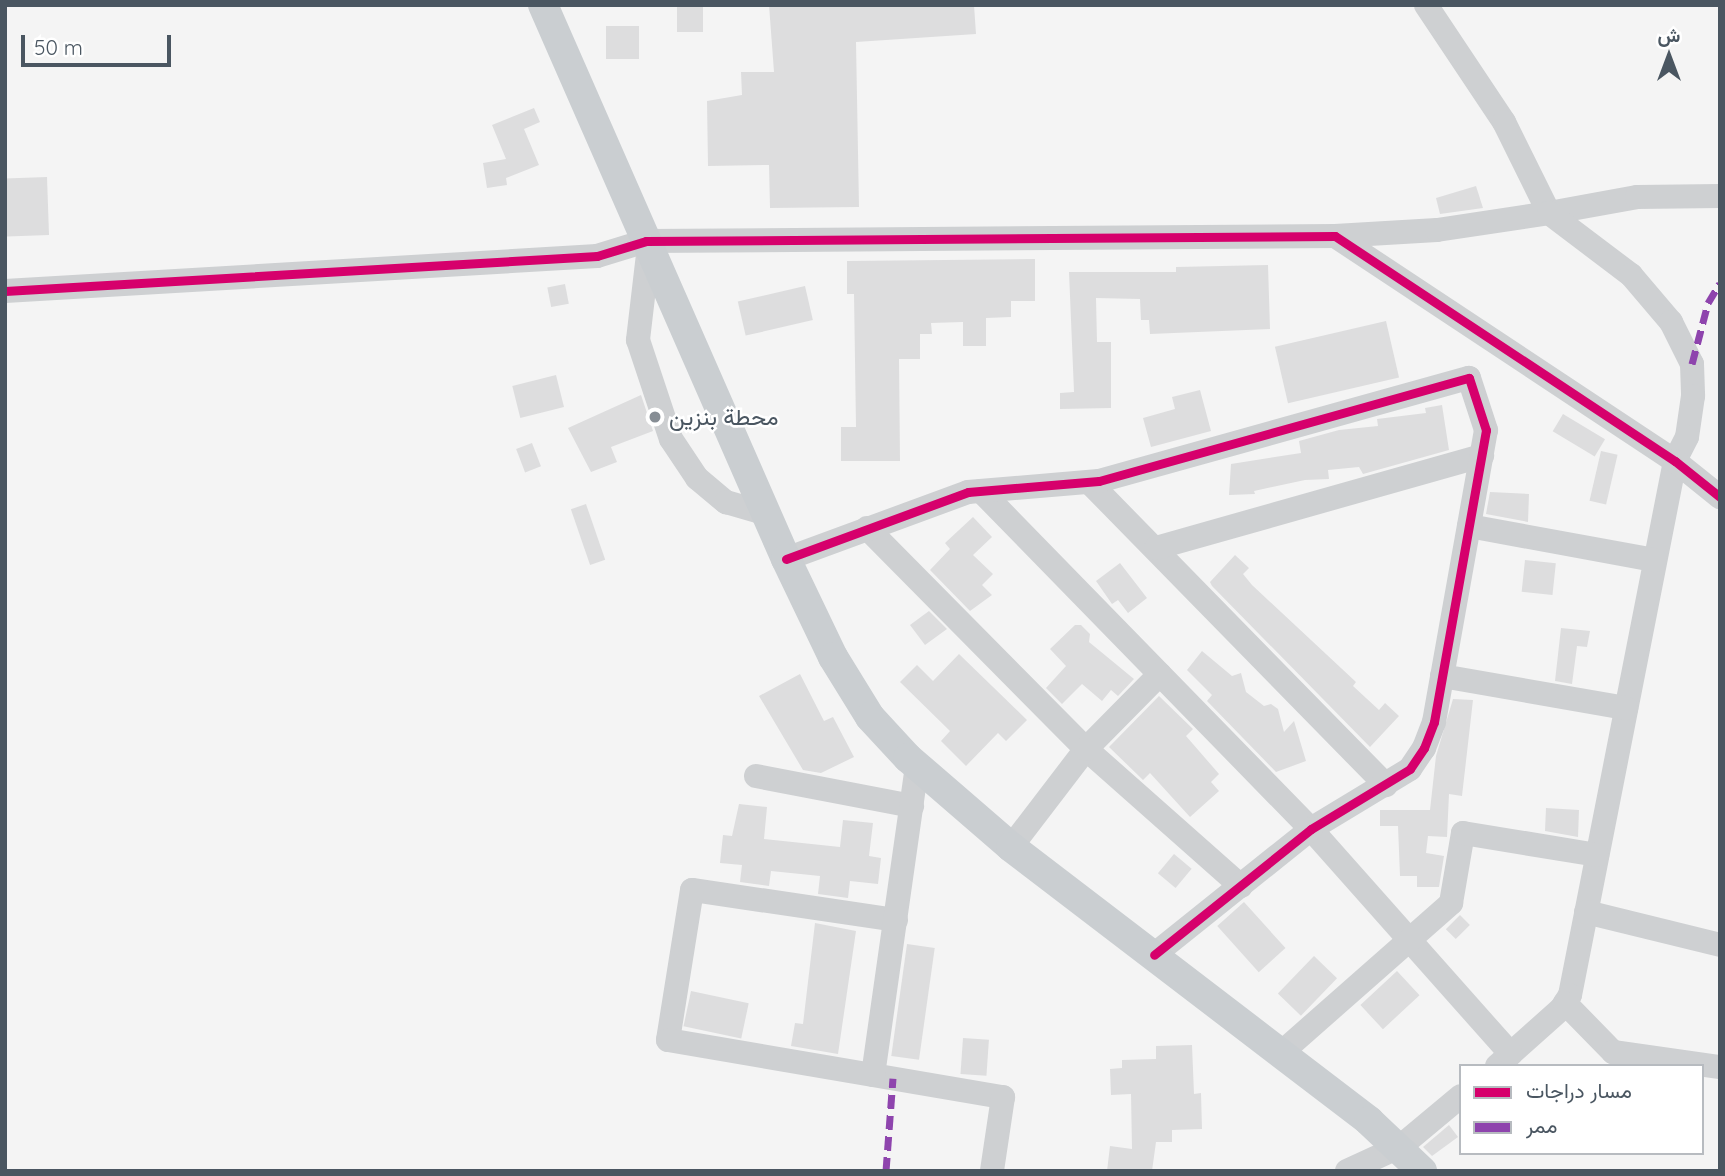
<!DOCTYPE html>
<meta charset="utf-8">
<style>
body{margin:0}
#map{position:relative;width:1725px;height:1176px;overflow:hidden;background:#f4f4f4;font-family:Quicksand,Vazirmatn,sans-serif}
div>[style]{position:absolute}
.building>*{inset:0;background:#ddddde;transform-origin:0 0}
.minor>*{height:24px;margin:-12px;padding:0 12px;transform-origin:12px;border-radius:12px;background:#ced0d2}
.major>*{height:30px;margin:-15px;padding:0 15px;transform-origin:15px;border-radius:15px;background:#caced1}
.quiet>*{height:7px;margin-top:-3.5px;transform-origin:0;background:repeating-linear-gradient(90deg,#8e44ad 0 14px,transparent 0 21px)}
.cycleway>*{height:9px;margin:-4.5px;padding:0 4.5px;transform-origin:4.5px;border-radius:4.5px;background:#d6006c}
.dots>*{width:19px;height:19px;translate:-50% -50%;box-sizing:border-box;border:4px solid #fff;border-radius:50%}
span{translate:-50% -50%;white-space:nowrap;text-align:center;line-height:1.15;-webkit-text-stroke:5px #fff;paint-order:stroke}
.poi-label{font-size:23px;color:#4a5661}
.left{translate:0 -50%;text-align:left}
.frame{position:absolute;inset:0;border:7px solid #4a5661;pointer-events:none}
.legend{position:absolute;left:1459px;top:1064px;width:245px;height:91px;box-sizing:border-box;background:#fff;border:2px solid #b7bbc0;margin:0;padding:9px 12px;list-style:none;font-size:21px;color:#4a5661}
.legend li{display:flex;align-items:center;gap:14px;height:35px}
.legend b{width:35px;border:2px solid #b7bbc0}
.north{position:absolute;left:1634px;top:21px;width:70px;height:70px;-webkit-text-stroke:5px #fff;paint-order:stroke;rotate:0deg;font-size:19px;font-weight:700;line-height:28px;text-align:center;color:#4a5661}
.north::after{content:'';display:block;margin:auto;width:24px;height:32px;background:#4a5661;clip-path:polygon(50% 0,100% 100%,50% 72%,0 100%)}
.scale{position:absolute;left:21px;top:35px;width:150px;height:32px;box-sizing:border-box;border:4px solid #4a5661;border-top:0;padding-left:9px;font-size:21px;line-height:24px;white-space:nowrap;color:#4a5661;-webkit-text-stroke:5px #fff;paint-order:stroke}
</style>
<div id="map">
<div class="building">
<i style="left:677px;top:5px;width:26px;height:27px"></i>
<i style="clip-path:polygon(769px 5px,974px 5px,976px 34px,856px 42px,859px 207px,770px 208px,769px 165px,708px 166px,707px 101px,742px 95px,741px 72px,774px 72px)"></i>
<i style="left:639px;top:26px;width:33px;height:33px;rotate:90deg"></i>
<i style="clip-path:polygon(534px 108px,540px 122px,524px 129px,539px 165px,506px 178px,507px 185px,487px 188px,483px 163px,506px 159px,492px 125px)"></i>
<i style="left:47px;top:177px;width:58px;height:42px;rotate:88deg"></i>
<i style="clip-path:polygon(1476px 186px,1483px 208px,1440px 214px,1436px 198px)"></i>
<i style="clip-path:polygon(1035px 259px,1035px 301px,1011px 301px,1011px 317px,986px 318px,986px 346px,963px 346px,963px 322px,931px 323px,932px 334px,920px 334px,920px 359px,899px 359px,900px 461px,841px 461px,841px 427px,856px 427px,854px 294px,847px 294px,847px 261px)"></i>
<i style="clip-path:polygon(1268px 265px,1270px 329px,1150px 334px,1149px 320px,1141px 320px,1140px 299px,1096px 298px,1097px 342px,1111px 342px,1111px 408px,1060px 409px,1060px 393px,1074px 392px,1069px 272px,1176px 272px,1176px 267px)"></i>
<i style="left:565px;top:284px;width:20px;height:18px;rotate:79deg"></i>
<i style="left:805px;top:286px;width:35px;height:69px;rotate:77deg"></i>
<i style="left:1386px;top:321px;width:58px;height:114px;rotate:77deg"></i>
<i style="left:556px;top:375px;width:33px;height:45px;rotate:76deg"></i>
<i style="clip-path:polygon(1200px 390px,1211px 431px,1151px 447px,1143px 418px,1175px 409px,1172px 397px)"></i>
<i style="clip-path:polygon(641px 395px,653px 431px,611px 447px,617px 462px,591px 472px,568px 428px)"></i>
<i style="clip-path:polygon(1442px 405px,1449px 450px,1363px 474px,1359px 467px,1328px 470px,1329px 479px,1305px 480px,1254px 491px,1255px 494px,1229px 495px,1231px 464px,1301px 453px,1299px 441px,1339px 430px,1378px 426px,1377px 419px,1426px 413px,1425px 408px)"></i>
<i style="left:1563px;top:414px;width:49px;height:20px;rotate:31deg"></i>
<i style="left:532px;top:443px;width:25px;height:17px;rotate:69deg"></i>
<i style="left:1601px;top:451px;width:17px;height:51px;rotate:13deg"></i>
<i style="clip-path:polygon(1490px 492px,1529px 494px,1528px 522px,1486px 514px)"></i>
<i style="left:586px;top:504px;width:59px;height:16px;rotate:71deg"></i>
<i style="clip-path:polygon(973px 517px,992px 537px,973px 555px,993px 574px,982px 585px,992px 595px,970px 611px,930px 570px,950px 549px,945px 543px)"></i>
<i style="clip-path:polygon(1235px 555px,1249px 568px,1243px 574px,1252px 585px,1356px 682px,1353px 686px,1379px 710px,1385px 703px,1399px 716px,1370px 747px,1212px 586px,1210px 582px)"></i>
<i style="left:1525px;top:560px;width:31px;height:32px;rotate:6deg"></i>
<i style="clip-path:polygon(1120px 563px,1147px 598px,1128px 613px,1118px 600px,1112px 604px,1096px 581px)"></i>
<i style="clip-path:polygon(929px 611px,947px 629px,925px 645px,910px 625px)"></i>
<i style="clip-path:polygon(1075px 625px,1081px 625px,1090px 634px,1089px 642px,1134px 679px,1118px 696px,1111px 690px,1102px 701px,1082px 684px,1062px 704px,1046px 688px,1066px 666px,1050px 649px)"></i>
<i style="clip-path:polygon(1561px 628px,1590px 631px,1587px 647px,1577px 646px,1572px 684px,1555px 681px)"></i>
<i style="clip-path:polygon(1202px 651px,1232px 676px,1241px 673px,1246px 692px,1264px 706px,1271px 704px,1278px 709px,1284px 732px,1294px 721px,1306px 761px,1276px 772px,1207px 701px,1212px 695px,1187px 670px)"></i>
<i style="clip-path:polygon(959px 654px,1027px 720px,1006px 741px,998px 733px,966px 766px,941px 741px,950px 731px,900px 682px,917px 665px,933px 681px)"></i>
<i style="clip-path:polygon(800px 674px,824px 721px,833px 717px,854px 757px,821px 773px,803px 770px,759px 696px)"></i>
<i style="clip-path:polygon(1159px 696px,1193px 729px,1186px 736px,1219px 774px,1211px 782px,1219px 791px,1190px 817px,1150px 773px,1143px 780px,1109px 747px)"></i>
<i style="clip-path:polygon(1453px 699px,1473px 700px,1462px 796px,1449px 794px,1447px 837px,1428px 836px,1426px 853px,1444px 856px,1439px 887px,1417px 887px,1417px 876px,1400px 876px,1398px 826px,1380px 826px,1380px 810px,1430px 810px,1436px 756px)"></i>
<i style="clip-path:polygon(739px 804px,767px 807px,764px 839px,840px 847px,843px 820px,873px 823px,869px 856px,881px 858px,878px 884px,850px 881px,848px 898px,818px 894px,820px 876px,771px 871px,769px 886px,740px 882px,742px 865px,720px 863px,723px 835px,732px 836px)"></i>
<i style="clip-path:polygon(1546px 808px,1579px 810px,1578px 837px,1545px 831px)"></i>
<i style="left:1174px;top:854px;width:23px;height:25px;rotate:40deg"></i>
<i style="left:1244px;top:902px;width:62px;height:36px;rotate:48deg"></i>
<i style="left:1460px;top:915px;width:14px;height:20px;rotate:45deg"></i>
<i style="clip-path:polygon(815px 923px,856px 931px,838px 1054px,791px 1046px,795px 1023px,803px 1024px)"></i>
<i style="left:907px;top:944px;width:28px;height:113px;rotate:8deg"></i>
<i style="left:1314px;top:956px;width:32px;height:52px;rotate:44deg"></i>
<i style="left:1397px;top:971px;width:33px;height:50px;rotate:47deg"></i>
<i style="left:691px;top:991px;width:59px;height:36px;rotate:12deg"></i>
<i style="left:963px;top:1038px;width:26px;height:36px;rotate:4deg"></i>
<i style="clip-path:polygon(1192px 1045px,1194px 1094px,1201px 1093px,1202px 1129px,1172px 1130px,1172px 1142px,1156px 1142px,1152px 1171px,1107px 1171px,1110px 1146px,1132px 1149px,1131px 1094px,1111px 1095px,1110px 1069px,1122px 1068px,1122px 1060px,1156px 1059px,1156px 1046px)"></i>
<i style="clip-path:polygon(1449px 1125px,1458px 1137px,1432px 1156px,1423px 1147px)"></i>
</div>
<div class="minor">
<i style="left:1426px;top:5px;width:141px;rotate:56.3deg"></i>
<i style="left:1504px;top:122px;width:102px;rotate:63.7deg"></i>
<i style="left:1549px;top:213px;width:89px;rotate:-10.3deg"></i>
<i style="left:1637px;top:197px;width:83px;rotate:-0.7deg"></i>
<i style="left:1335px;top:236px;width:102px;rotate:-3.4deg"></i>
<i style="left:1437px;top:230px;width:113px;rotate:-8.6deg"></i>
<i style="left:1549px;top:213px;width:103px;rotate:37.1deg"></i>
<i style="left:1631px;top:275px;width:62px;rotate:49.6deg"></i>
<i style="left:1671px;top:322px;width:47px;rotate:63.4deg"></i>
<i style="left:1692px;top:364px;width:32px;rotate:88deg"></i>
<i style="left:1693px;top:396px;width:41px;rotate:98.3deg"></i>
<i style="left:1687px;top:437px;width:27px;rotate:117deg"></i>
<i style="left:1675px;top:461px;width:544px;rotate:101.12deg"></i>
<i style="left:1570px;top:995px;width:15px;rotate:122deg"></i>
<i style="left:1562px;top:1008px;width:87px;rotate:138.3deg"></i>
<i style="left:649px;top:246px;width:95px;rotate:96.7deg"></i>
<i style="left:638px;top:340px;width:104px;rotate:71.6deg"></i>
<i style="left:671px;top:439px;width:47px;rotate:56.3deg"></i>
<i style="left:697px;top:478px;width:38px;rotate:40deg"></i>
<i style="left:726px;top:502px;width:43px;rotate:16.3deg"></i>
<i style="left:5px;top:291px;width:593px;rotate:-3.38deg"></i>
<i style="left:597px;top:256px;width:51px;rotate:-17deg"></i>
<i style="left:646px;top:241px;width:689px;rotate:-0.42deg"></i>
<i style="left:1335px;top:236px;width:408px;rotate:33.5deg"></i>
<i style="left:1675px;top:461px;width:58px;rotate:38.7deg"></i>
<i style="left:1090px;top:483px;width:423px;rotate:45.6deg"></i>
<i style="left:981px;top:491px;width:472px;rotate:45.7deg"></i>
<i style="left:1311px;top:829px;width:301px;rotate:48.4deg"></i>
<i style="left:1469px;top:526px;width:189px;rotate:10.4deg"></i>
<i style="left:867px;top:528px;width:311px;rotate:45.3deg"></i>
<i style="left:1086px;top:749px;width:207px;rotate:41.5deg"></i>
<i style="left:1156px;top:548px;width:339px;rotate:-15.8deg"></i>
<i style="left:786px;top:559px;width:194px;rotate:-20.2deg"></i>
<i style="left:968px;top:492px;width:131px;rotate:-4.8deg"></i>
<i style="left:1099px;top:481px;width:384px;rotate:-15.6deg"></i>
<i style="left:1469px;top:378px;width:55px;rotate:71.9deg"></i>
<i style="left:1486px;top:430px;width:297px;rotate:100.1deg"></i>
<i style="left:1434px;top:722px;width:28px;rotate:111deg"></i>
<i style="left:1424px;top:748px;width:25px;rotate:124deg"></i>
<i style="left:1410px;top:769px;width:116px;rotate:148.8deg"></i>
<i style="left:1311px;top:829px;width:201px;rotate:141.3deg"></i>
<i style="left:1442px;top:676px;width:187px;rotate:9.9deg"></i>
<i style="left:756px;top:776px;width:159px;rotate:10.9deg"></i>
<i style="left:1011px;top:847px;width:123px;rotate:-52.6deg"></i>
<i style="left:1086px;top:749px;width:105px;rotate:-45.4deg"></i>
<i style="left:1586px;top:912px;width:138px;rotate:13.8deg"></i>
<i style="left:896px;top:920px;width:206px;rotate:-171.6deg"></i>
<i style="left:692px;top:890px;width:152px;rotate:99.1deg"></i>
<i style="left:668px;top:1040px;width:340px;rotate:9.7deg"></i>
<i style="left:1003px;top:1097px;width:75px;rotate:98.5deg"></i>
<i style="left:1565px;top:1003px;width:69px;rotate:45.6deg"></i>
<i style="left:1613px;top:1052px;width:108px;rotate:8deg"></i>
<i style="left:1281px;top:1053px;width:227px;rotate:-41.4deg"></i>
<i style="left:1451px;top:903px;width:71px;rotate:-80.3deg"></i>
<i style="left:1463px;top:833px;width:136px;rotate:9.3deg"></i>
<i style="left:873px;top:1075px;width:312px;rotate:-81.9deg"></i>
<i style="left:1347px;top:1171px;width:60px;rotate:-24.8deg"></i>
<i style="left:1401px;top:1146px;width:78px;rotate:-39.8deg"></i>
</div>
<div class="major">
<i style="left:543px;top:5px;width:605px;rotate:66.32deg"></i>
<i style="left:786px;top:559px;width:109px;rotate:64.4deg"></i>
<i style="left:833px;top:657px;width:70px;rotate:58.3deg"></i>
<i style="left:870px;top:717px;width:56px;rotate:47.2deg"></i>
<i style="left:908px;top:758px;width:136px;rotate:40.8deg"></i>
<i style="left:1011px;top:847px;width:451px;rotate:37.4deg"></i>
<i style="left:1369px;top:1121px;width:73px;rotate:43.3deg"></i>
</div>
<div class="quiet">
<i style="left:1692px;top:364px;width:63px;rotate:-75.3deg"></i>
<i style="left:1708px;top:303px;width:23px;rotate:-59deg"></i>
<i style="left:886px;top:1171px;width:93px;rotate:-85.7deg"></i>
</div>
<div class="cycleway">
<i style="left:5px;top:291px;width:593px;rotate:-3.38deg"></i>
<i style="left:597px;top:256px;width:51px;rotate:-17deg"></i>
<i style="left:646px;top:241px;width:689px;rotate:-0.42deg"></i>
<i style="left:1335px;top:236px;width:408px;rotate:33.5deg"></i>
<i style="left:1675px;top:461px;width:58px;rotate:38.7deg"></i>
<i style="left:786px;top:559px;width:194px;rotate:-20.2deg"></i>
<i style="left:968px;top:492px;width:131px;rotate:-4.8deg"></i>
<i style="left:1099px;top:481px;width:384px;rotate:-15.6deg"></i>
<i style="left:1469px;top:378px;width:55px;rotate:71.9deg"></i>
<i style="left:1486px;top:430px;width:297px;rotate:100.1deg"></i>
<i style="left:1434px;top:722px;width:28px;rotate:111deg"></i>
<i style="left:1424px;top:748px;width:25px;rotate:124deg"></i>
<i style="left:1410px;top:769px;width:116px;rotate:148.8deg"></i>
<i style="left:1311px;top:829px;width:201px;rotate:141.3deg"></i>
</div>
<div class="dots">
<i style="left:655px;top:417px;background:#868d94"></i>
</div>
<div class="poi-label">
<span class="left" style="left:669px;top:417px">محطة بنزين</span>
</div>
<div class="frame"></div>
<ul class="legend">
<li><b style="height:9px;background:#d6006c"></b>مسار دراجات</li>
<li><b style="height:9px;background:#8e44ad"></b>ممر</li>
</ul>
<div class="north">ش</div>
<div class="scale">50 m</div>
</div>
